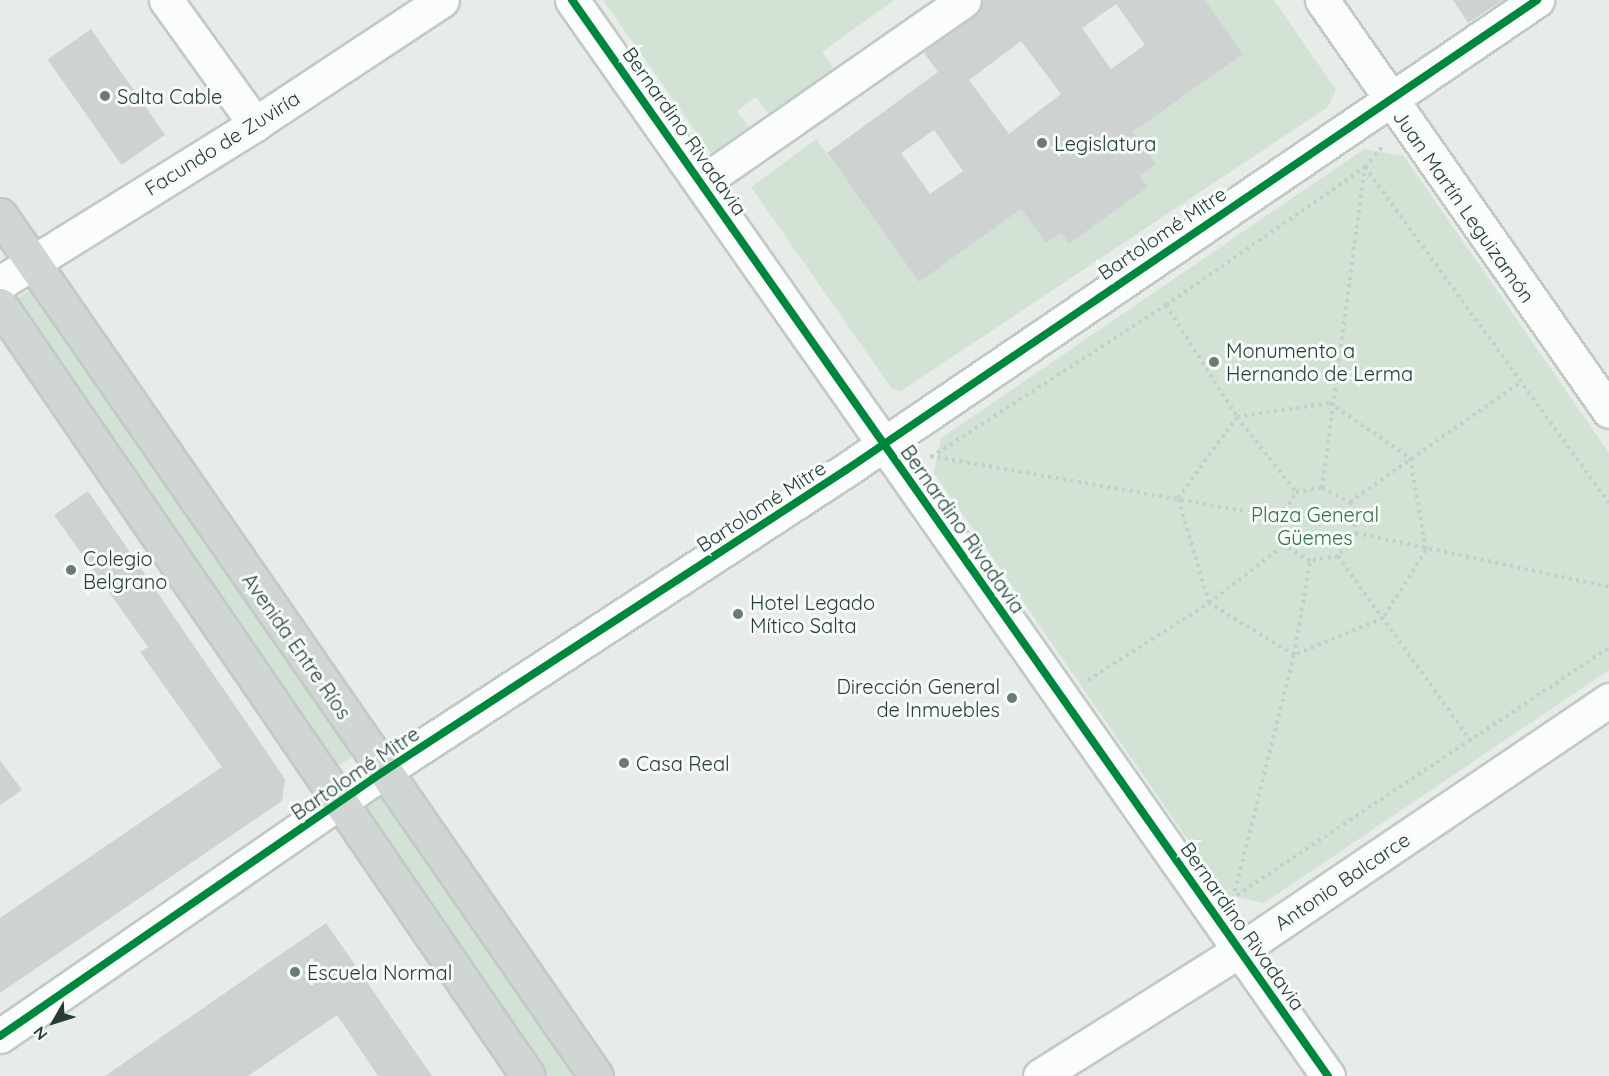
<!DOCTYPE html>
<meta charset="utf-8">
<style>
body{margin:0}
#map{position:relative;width:1609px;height:1076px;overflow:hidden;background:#e7ece9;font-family:Quicksand,sans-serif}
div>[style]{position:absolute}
.green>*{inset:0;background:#d2e3d6;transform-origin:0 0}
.building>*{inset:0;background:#ced3d1;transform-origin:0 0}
.path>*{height:4px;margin-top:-2px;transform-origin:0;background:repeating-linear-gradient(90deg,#c7cdca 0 3px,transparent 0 7.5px)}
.roads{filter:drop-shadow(2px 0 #c4c9c6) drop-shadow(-2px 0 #c4c9c6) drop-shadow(0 2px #c4c9c6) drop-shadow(0 -2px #c4c9c6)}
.minor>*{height:33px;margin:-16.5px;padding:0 16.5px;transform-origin:16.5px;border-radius:16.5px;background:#fbfcfc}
.major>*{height:33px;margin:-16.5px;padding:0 16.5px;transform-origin:16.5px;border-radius:16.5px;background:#cfd6d4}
.cycleway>*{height:8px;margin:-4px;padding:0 4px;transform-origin:4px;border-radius:4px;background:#00873e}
.dots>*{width:16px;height:16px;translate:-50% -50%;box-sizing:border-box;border:3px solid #f6faf8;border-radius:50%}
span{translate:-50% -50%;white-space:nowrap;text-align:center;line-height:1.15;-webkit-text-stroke:6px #f6faf8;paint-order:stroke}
.poi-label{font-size:20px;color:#263d35}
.left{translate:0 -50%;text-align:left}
.right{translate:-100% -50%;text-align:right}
.street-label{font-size:20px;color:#263d35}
.park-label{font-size:20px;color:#347047}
.north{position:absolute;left:24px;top:992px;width:60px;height:60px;-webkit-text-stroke:4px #f6faf8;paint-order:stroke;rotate:231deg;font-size:16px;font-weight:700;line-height:24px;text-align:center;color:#263d35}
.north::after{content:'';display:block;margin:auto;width:21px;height:27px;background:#263d35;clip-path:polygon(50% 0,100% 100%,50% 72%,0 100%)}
</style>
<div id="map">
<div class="green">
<i style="clip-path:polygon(603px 0,894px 0,822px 52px,834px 69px,769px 114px,756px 97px,737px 111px,749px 127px,711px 153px)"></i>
<i style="clip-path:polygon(1205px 0,1274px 0,1336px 90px,1328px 107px,901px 391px,892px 389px,751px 187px,816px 139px,919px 281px,1021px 209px,1046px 243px,1061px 233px,1069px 244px,1148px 187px,1140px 176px,1156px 164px,1133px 132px,1243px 54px)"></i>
<i style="clip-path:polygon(1364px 149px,1404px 156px,1609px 453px,1609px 670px,1264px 903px,1226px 895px,934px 473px,941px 438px)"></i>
<i style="left:31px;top:289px;width:567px;height:24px;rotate:55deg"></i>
<i style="left:382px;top:796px;width:342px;height:24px;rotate:55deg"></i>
</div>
<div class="building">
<i style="clip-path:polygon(evenodd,976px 0,1205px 0,1243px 54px,1133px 132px,1156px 164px,1140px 176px,1148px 187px,1069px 244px,1061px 233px,1046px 243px,1021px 209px,919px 282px,827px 153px,938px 72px,916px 42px,976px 0,1116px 4px,1145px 45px,1111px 69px,1082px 28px,1116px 4px,976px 0,1021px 41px,1061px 94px,1009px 134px,969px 80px,1021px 41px,976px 0,934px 130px,963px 171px,930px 194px,901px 153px,934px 130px)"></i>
<i style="clip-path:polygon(1453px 0,1503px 0,1468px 23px)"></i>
<i style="left:91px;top:29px;width:129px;height:53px;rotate:55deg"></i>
<i style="clip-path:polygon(88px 491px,285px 779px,282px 801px,0 993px,0 918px,222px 767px,140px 652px,148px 647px,54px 515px)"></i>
<i style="clip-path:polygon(0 760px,22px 790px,0 805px)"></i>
<i style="clip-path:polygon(326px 923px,432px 1076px,378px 1076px,337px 1015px,248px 1076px,105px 1076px)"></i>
</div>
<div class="path">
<i style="left:1166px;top:305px;width:133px;rotate:57.6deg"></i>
<i style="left:1237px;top:417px;width:95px;rotate:51.8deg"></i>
<i style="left:1330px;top:403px;width:97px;rotate:34.5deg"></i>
<i style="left:1410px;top:458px;width:93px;rotate:80.1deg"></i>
<i style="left:1426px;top:550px;width:80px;rotate:122.3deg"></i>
<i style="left:1383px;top:618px;width:96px;rotate:157.4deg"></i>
<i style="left:1294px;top:655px;width:100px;rotate:-148.5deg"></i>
<i style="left:1209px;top:603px;width:109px;rotate:-106.4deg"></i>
<i style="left:1178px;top:498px;width:100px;rotate:-53.9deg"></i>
<i style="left:1237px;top:417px;width:94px;rotate:-8.6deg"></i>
<i style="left:930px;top:456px;width:356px;rotate:9.9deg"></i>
<i style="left:931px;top:457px;width:280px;rotate:-32.9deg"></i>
<i style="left:1166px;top:305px;width:242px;rotate:-34.7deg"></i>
<i style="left:1365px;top:167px;width:415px;rotate:54deg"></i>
<i style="left:1322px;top:488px;width:324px;rotate:-82.4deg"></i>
<i style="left:1365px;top:167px;width:30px;rotate:-50deg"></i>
<i style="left:1322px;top:488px;width:31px;rotate:27deg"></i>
<i style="left:1350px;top:502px;width:32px;rotate:79deg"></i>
<i style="left:1356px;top:533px;width:29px;rotate:128deg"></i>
<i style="left:1338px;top:556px;width:28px;rotate:170deg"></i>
<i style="left:1310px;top:561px;width:31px;rotate:-148deg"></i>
<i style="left:1284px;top:545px;width:28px;rotate:-96deg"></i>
<i style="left:1281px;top:517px;width:29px;rotate:-59deg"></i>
<i style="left:1296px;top:492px;width:26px;rotate:-9deg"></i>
<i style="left:1350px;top:502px;width:210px;rotate:-35.1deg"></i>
<i style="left:1356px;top:533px;width:259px;rotate:12deg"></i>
<i style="left:1338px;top:556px;width:228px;rotate:54.3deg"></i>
<i style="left:1088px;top:680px;width:143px;rotate:-32.5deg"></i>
<i style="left:1209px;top:603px;width:95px;rotate:-37.7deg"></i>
<i style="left:1235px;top:891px;width:243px;rotate:-76deg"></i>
<i style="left:1294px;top:655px;width:95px;rotate:-80.3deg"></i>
<i style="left:1237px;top:895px;width:447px;rotate:-33.6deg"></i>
</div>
<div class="roads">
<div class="minor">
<i style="left:166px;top:0;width:153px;rotate:54.3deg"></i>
<i style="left:572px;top:0;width:1315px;rotate:54.91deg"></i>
<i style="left:1322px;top:0;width:501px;rotate:55.07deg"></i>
<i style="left:701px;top:183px;width:320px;rotate:-34.8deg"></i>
<i style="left:0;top:283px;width:301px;rotate:-31.9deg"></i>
<i style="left:255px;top:124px;width:224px;rotate:-33.5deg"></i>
<i style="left:0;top:1036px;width:465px;rotate:-34.6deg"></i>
<i style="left:383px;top:772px;width:553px;rotate:-33.12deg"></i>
<i style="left:846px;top:470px;width:836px;rotate:-34.22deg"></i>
<i style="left:1040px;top:1076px;width:236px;rotate:-32.2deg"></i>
<i style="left:1240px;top:950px;width:446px;rotate:-34.1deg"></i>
</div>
<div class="major">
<i style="left:0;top:215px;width:1047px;rotate:55.31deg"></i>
<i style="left:0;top:305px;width:934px;rotate:55.6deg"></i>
</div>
</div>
<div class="cycleway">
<i style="left:572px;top:0;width:1315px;rotate:54.91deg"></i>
<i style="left:0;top:1036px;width:465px;rotate:-34.6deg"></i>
<i style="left:383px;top:772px;width:553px;rotate:-33.12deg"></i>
<i style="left:846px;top:470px;width:836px;rotate:-34.22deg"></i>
</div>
<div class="dots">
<i style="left:105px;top:96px;background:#6a7a74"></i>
<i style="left:1042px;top:143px;background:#6a7a74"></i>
<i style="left:1214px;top:362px;background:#6a7a74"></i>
<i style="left:71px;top:570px;background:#6a7a74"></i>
<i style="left:738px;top:614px;background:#6a7a74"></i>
<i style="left:1012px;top:698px;background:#6a7a74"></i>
<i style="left:624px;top:763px;background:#6a7a74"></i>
<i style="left:295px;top:972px;background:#6a7a74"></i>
</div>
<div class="poi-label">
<span class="left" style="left:117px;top:96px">Salta Cable</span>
<span class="left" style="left:1054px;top:143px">Legislatura</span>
<span class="left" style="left:1226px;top:362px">Monumento a<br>Hernando de Lerma</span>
<span class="left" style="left:83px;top:570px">Colegio<br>Belgrano</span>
<span class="left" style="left:750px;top:614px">Hotel Legado<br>Mítico Salta</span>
<span class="right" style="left:1000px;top:698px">Dirección General<br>de Inmuebles</span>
<span class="left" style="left:636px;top:763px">Casa Real</span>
<span class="left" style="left:307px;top:972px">Escuela Normal</span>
</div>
<div class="street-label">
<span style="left:685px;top:131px;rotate:55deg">Bernardino Rivadavia</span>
<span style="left:222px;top:143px;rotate:-32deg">Facundo de Zuviría</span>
<span style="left:1464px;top:206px;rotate:55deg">Juan Martín Leguizamón</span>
<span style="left:1162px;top:233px;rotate:-34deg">Bartolomé Mitre</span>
<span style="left:761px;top:506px;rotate:-33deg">Bartolomé Mitre</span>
<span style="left:963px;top:529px;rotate:55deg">Bernardino Rivadavia</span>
<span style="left:297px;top:646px;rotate:55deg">Avenida Entre Ríos</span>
<span style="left:355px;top:773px;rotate:-34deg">Bartolomé Mitre</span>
<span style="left:1342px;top:881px;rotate:-34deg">Antonio Balcarce</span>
<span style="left:1243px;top:926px;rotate:55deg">Bernardino Rivadavia</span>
</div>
<div class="park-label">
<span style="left:1315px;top:526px">Plaza General<br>Güemes</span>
</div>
<div class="north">N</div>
</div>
